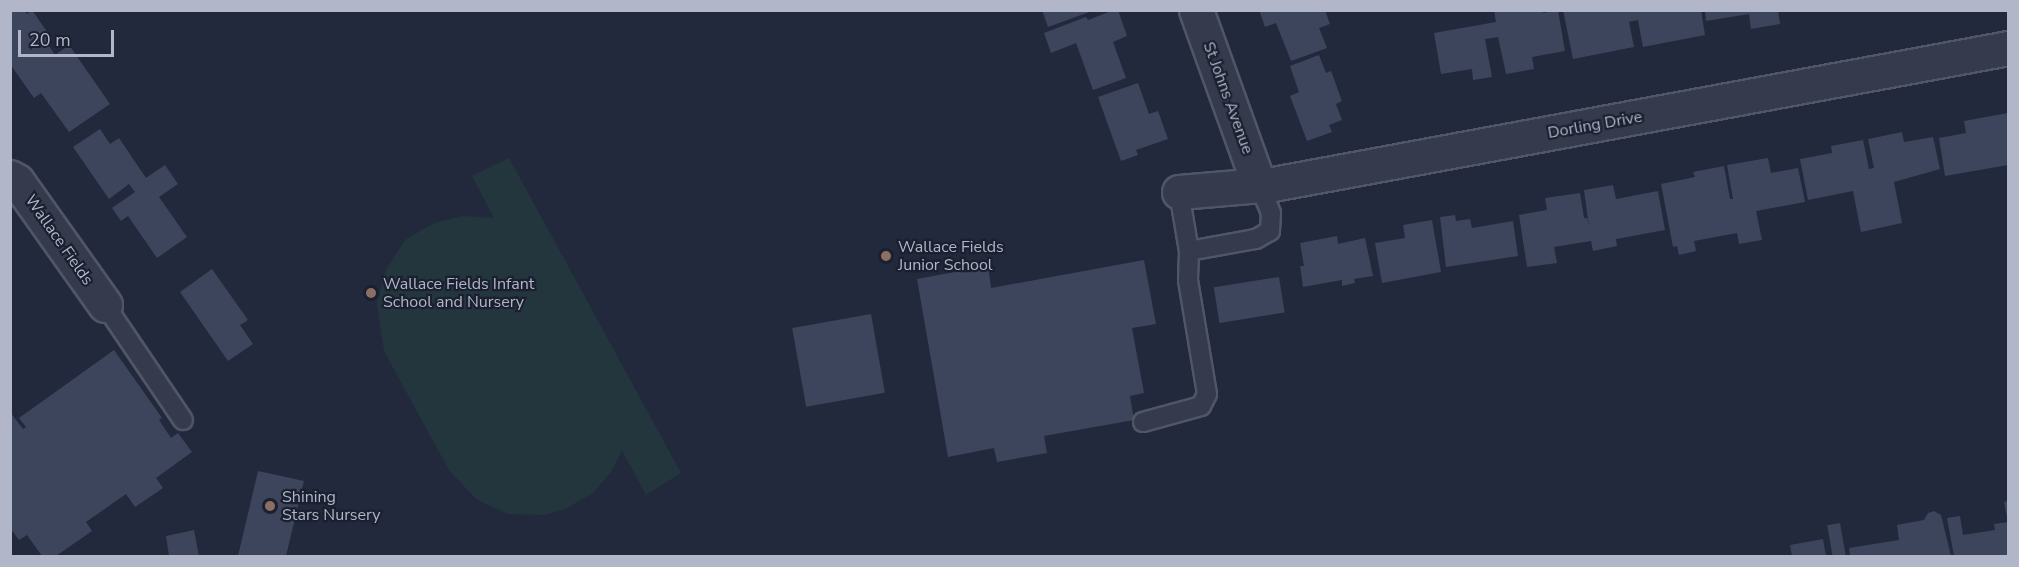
<!DOCTYPE html>
<style>
body{margin:0}
#map{position:relative;width:2019px;height:567px;overflow:hidden;background:#22293c;font-family:"Nunito Sans",sans-serif}
div>[style]{position:absolute}
.green>*{inset:0;background:#24363d}
.building>*{inset:0;background:#3d455c;transform-origin:0 0}
.roads{filter:drop-shadow(2px 0 #515667) drop-shadow(-2px 0 #515667) drop-shadow(0 2px #515667) drop-shadow(0 -2px #515667)}
.lane>*{height:18px;margin:-9px;padding:0 9px;transform-origin:9px;border-radius:9px;background:#353b4c}
.street>*{height:33px;margin:-16.5px;padding:0 16.5px;transform-origin:16.5px;border-radius:16.5px;background:#353b4c}
.dots>*{width:16px;height:16px;translate:-50% -50%;box-sizing:border-box;border:3px solid #1b2030;border-radius:50%}
span{translate:-50% -50%;white-space:nowrap;text-align:center;line-height:1.15;-webkit-text-stroke:4.5px #1b2030;paint-order:stroke}
.street-label{font-size:16px;color:#b1b6c8}
.poi-label{font-size:16px;color:#b1b6c8}
.left{translate:0 -50%;text-align:left}
.frame{position:absolute;inset:0;border:12px solid #b1b6c8;pointer-events:none}
.scale{position:absolute;left:18px;top:30px;width:96px;height:27px;box-sizing:border-box;border:3px solid #b1b6c8;border-top:0;padding-left:8px;font-size:18px;line-height:21px;white-space:nowrap;color:#b1b6c8;-webkit-text-stroke:4px #1b2030;paint-order:stroke}
</style>
<div id="map">
<div class="green">
<i style="clip-path:polygon(509px 158px,681px 473px,646px 495px,622px 450px,611px 472px,593px 493px,565px 509px,545px 515px,508px 514px,476px 499px,449px 470px,384px 351px,377px 302px,386px 270px,405px 240px,434px 223px,463px 216px,494px 218px,472px 176px)"></i>
</div>
<div class="building">
<i style="clip-path:polygon(10px 10px,24px 10px,27px 14px,32px 10px,52px 39px,47px 43px,55px 55px,69px 45px,110px 104px,69px 132px,41px 93px,34px 98px,10px 64px)"></i>
<i style="clip-path:polygon(1042px 10px,1092px 10px,1092px 11px,1048px 27px)"></i>
<i style="clip-path:polygon(1114px 10px,1118px 10px,1127px 36px,1113px 42px,1126px 78px,1093px 90px,1076px 43px,1051px 53px,1044px 33px,1086px 17px,1088px 20px)"></i>
<i style="clip-path:polygon(1259px 10px,1325px 10px,1330px 24px,1319px 28px,1327px 48px,1291px 61px,1276px 23px,1265px 27px)"></i>
<i style="clip-path:polygon(1494px 10px,1542px 10px,1543px 13px,1558px 10px,1565px 51px,1532px 57px,1534px 69px,1506px 74px,1498px 37px,1485px 39px,1492px 77px,1473px 80px,1472px 69px,1441px 74px,1434px 33px,1496px 22px)"></i>
<i style="clip-path:polygon(1563px 10px,1701px 10px,1705px 35px,1643px 47px,1638px 20px,1633px 21px,1629px 22px,1634px 47px,1573px 59px)"></i>
<i style="clip-path:polygon(1705px 10px,1778px 10px,1780px 24px,1751px 29px,1749px 14px,1706px 21px)"></i>
<i style="clip-path:polygon(1319px 55px,1326px 73px,1331px 71px,1342px 101px,1336px 104px,1342px 120px,1329px 125px,1332px 132px,1307px 141px,1290px 96px,1299px 92px,1290px 66px)"></i>
<i style="clip-path:polygon(1138px 83px,1149px 114px,1158px 111px,1168px 139px,1136px 150px,1138px 155px,1121px 161px,1098px 97px)"></i>
<i style="clip-path:polygon(2008px 113px,2008px 165px,1945px 176px,1939px 138px,1966px 133px,1964px 121px)"></i>
<i style="clip-path:polygon(100px 129px,110px 144px,119px 138px,146px 178px,165px 165px,178px 184px,159px 197px,187px 237px,157px 258px,128px 216px,121px 221px,112px 208px,135px 192px,129px 184px,109px 199px,73px 147px)"></i>
<i style="clip-path:polygon(1902px 132px,1904px 142px,1933px 137px,1940px 169px,1894px 182px,1902px 223px,1861px 232px,1853px 191px,1808px 200px,1800px 159px,1832px 153px,1831px 146px,1863px 140px,1869px 169px,1874px 168px,1868px 139px)"></i>
<i style="clip-path:polygon(1768px 158px,1771px 173px,1798px 168px,1805px 202px,1756px 211px,1762px 240px,1739px 244px,1737px 233px,1694px 241px,1696px 251px,1679px 255px,1677px 246px,1673px 247px,1661px 184px,1695px 177px,1693px 172px,1724px 166px,1730px 199px,1733px 199px,1727px 165px)"></i>
<i style="clip-path:polygon(1613px 185px,1616px 199px,1658px 191px,1665px 230px,1616px 239px,1617px 246px,1593px 251px,1591px 241px,1554px 247px,1557px 263px,1527px 267px,1519px 215px,1547px 210px,1545px 198px,1580px 193px,1584px 218px,1587px 218px,1589px 227px,1584px 190px)"></i>
<i style="clip-path:polygon(1455px 215px,1456px 221px,1470px 219px,1472px 228px,1513px 221px,1518px 256px,1446px 267px,1440px 217px)"></i>
<i style="clip-path:polygon(1432px 220px,1441px 272px,1382px 283px,1375px 243px,1405px 238px,1403px 225px)"></i>
<i style="clip-path:polygon(1337px 236px,1338px 244px,1365px 238px,1373px 276px,1354px 279px,1355px 283px,1342px 286px,1342px 280px,1303px 287px,1300px 266px,1304px 266px,1300px 243px)"></i>
<i style="clip-path:polygon(1144px 260px,1156px 324px,1132px 328px,1144px 393px,1130px 396px,1134px 420px,1044px 436px,1047px 453px,997px 462px,994px 448px,948px 457px,917px 279px,988px 266px,991px 288px)"></i>
<i style="clip-path:polygon(212px 269px,248px 320px,240px 325px,253px 344px,228px 361px,180px 292px)"></i>
<i style="left:1279px;top:277px;width:36px;height:66px;rotate:81deg"></i>
<i style="left:871px;top:314px;width:80px;height:80px;rotate:80deg"></i>
<i style="clip-path:polygon(114px 350px,162px 418px,159px 420px,171px 438px,178px 433px,192px 452px,156px 478px,163px 488px,135px 507px,126px 494px,86px 522px,92px 531px,56px 556px,42px 556px,27px 535px,19px 540px,10px 528px,10px 412px,23px 429px,26px 427px,19px 418px)"></i>
<i style="clip-path:polygon(258px 471px,304px 481px,286px 556px,238px 556px)"></i>
<i style="clip-path:polygon(2008px 501px,2008px 517px,2007px 517px,2004px 502px)"></i>
<i style="clip-path:polygon(1934px 511px,1941px 515px,1951px 556px,1850px 556px,1849px 548px,1899px 540px,1897px 525px,1924px 520px,1928px 513px)"></i>
<i style="clip-path:polygon(1960px 516px,1963px 535px,1995px 530px,1994px 524px,2008px 522px,2008px 556px,1954px 556px,1947px 518px)"></i>
<i style="left:1840px;top:523px;width:34px;height:13px;rotate:80deg"></i>
<i style="clip-path:polygon(194px 530px,199px 556px,169px 556px,166px 536px)"></i>
<i style="clip-path:polygon(1823px 539px,1826px 556px,1792px 556px,1790px 545px)"></i>
</div>
<div class="roads">
<div class="lane">
<i style="left:1179px;top:192px;width:60px;rotate:80.4deg"></i>
<i style="left:1189px;top:251px;width:68px;rotate:-10.2deg"></i>
<i style="left:1256px;top:239px;width:16px;rotate:-30deg"></i>
<i style="left:1270px;top:231px;width:18px;rotate:-87deg"></i>
<i style="left:1271px;top:213px;width:30px;rotate:-113deg"></i>
<i style="left:105px;top:305px;width:139px;rotate:55.9deg"></i>
<i style="left:1143px;top:422px;width:60px;rotate:-15.4deg"></i>
<i style="left:1201px;top:406px;width:13px;rotate:-63deg"></i>
<i style="left:1207px;top:394px;width:116px;rotate:-99.5deg"></i>
<i style="left:1188px;top:280px;width:29px;rotate:-88deg"></i>
</div>
<div class="street">
<i style="left:1196px;top:10px;width:186px;rotate:70.2deg"></i>
<i style="left:10px;top:177px;width:8px;rotate:30deg"></i>
<i style="left:17px;top:181px;width:152px;rotate:54.6deg"></i>
<i style="left:1179px;top:192px;width:94px;rotate:-4.9deg"></i>
<i style="left:1273px;top:184px;width:747px;rotate:-10.48deg"></i>
</div>
</div>
<div class="dots">
<i style="left:886px;top:256px;background:#8d6e63"></i>
<i style="left:371px;top:293px;background:#8d6e63"></i>
<i style="left:270px;top:506px;background:#8d6e63"></i>
</div>
<div class="street-label">
<span style="left:1228px;top:98px;rotate:70deg">St Johns Avenue</span>
<span style="left:1595px;top:125px;rotate:-10deg">Dorling Drive</span>
<span style="left:59px;top:240px;rotate:55deg">Wallace Fields</span>
</div>
<div class="poi-label">
<span class="left" style="left:898px;top:256px">Wallace Fields<br>Junior School</span>
<span class="left" style="left:383px;top:293px">Wallace Fields Infant<br>School and Nursery</span>
<span class="left" style="left:282px;top:506px">Shining<br>Stars Nursery</span>
</div>
<div class="frame"></div>
<div class="scale">20 m</div>
</div>
